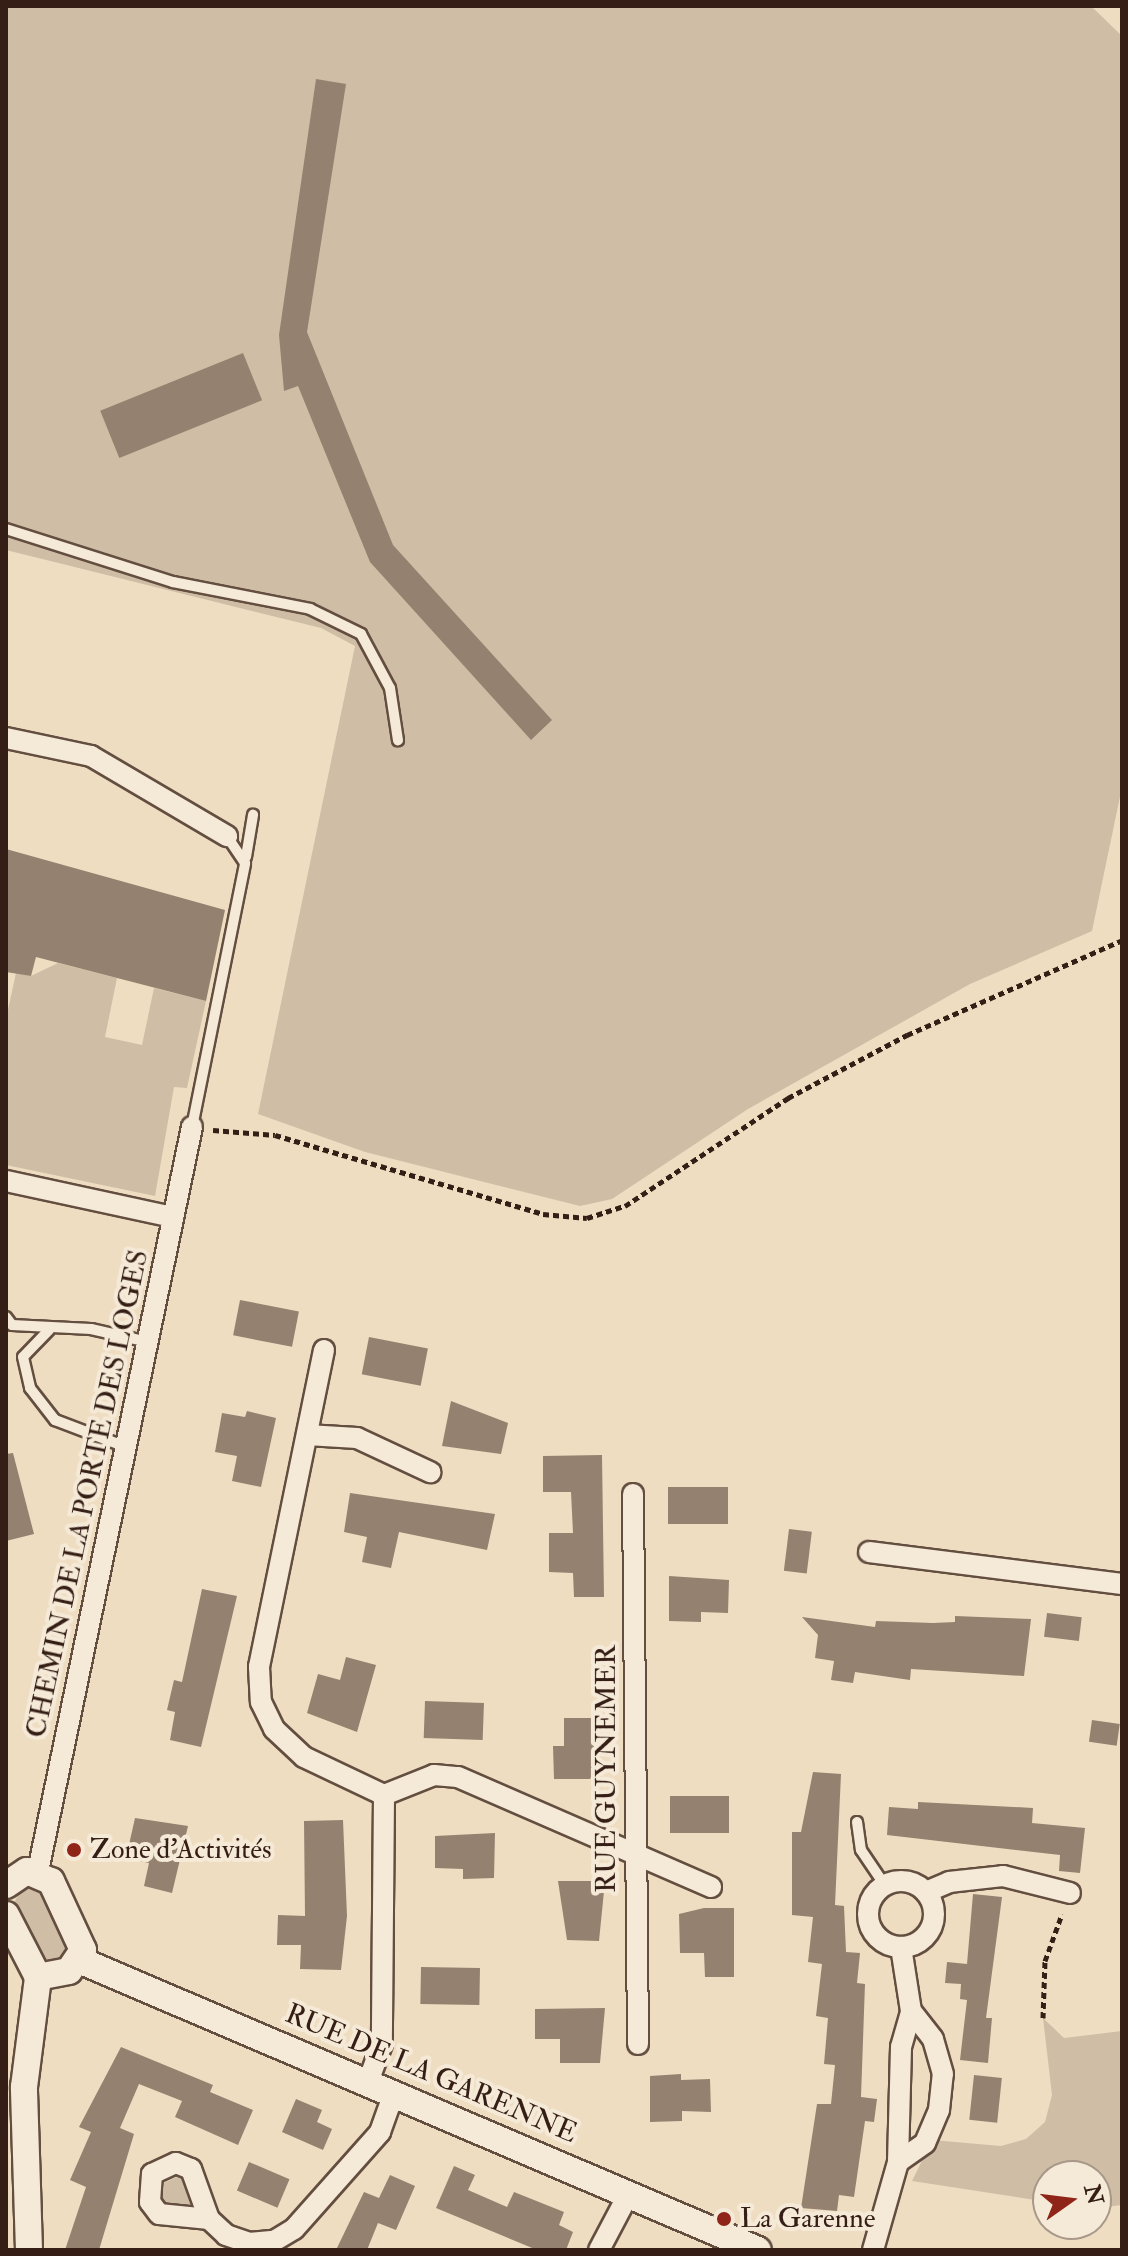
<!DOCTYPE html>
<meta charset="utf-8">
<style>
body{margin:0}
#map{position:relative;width:1128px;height:2256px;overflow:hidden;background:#efddc2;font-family:"IM FELL Double Pica",serif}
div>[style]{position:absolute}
.green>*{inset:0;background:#cfbda5}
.building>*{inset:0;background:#95816f;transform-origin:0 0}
.path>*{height:5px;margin-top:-2.5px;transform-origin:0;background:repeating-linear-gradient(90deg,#341e15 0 6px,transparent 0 10px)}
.roads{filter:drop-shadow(2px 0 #634e40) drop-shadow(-2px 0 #634e40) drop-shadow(0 2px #634e40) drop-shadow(0 -2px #634e40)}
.service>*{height:10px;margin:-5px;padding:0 5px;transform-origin:5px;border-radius:5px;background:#f5e9d7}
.minor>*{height:20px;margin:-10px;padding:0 10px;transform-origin:10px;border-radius:10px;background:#f5e9d7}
.minor>.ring{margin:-10px;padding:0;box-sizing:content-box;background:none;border:20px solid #f5e9d7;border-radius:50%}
.tertiary>*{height:26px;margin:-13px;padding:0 13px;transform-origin:13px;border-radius:13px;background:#f5e9d7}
.dots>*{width:22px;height:22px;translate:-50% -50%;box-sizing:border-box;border:4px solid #f5e9d7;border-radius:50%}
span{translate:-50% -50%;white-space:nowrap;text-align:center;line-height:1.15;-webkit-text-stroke:8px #f5e9d7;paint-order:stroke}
.street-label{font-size:28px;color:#341e15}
.poi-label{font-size:28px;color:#341e15}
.left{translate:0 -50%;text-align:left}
.frame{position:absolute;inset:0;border:8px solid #341e15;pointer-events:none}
.north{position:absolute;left:1032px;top:2160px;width:80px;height:80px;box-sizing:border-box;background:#f5e9d7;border:2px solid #a89889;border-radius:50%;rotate:76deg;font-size:22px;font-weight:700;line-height:32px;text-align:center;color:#341e15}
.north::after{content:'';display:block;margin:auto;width:28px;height:36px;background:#8f2418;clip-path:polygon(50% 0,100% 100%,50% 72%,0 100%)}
</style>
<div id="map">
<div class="green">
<i style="clip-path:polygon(6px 6px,1091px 6px,1122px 36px,1122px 787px,1092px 931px,970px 984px,748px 1109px,612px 1199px,580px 1206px,365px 1152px,258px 1114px,355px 646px,321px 628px,6px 550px)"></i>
<i style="clip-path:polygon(58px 963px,117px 978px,105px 1037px,142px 1045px,154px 988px,206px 1001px,187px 1088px,174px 1087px,155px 1196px,6px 1165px,6px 1019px,16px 973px,31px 976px)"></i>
<i style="clip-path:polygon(23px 1885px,41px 1887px,69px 1948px,54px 1965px,43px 1962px,13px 1905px)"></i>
<i style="clip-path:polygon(1043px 2018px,1064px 2038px,1122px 2031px,1122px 2205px,1096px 2208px,1096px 2176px,1048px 2176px,1048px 2202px,912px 2181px,932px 2140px,1001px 2146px,1026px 2139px,1045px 2122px,1052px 2095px)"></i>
<i style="clip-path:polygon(181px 2175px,188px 2179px,198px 2210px,162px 2204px,160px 2185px)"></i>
</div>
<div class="building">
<i style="clip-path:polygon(316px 79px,346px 84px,307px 332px,393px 545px,552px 720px,531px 740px,370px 562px,298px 386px,284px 391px,279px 335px)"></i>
<i style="left:243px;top:353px;width:51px;height:154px;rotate:68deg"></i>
<i style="clip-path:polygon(6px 849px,225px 910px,206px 1001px,36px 957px,31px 976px,6px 972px)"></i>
<i style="left:240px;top:1300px;width:60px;height:36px;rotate:11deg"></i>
<i style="left:369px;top:1337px;width:60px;height:38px;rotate:11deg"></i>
<i style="clip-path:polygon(451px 1401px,508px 1423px,501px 1454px,442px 1446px)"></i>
<i style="clip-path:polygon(247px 1411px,276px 1418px,261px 1487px,232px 1481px,237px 1456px,215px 1452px,222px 1413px,245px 1417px)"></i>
<i style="clip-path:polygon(13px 1453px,34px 1534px,6px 1541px,6px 1454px)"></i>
<i style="clip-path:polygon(602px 1455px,604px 1597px,574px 1597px,573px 1573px,549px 1572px,549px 1533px,573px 1533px,571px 1492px,543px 1492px,543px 1456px)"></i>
<i style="left:728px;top:1487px;width:37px;height:60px;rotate:90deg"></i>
<i style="clip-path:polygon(350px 1493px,495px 1514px,487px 1550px,399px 1532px,391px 1568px,362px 1562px,367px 1537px,344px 1532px)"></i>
<i style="left:789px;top:1529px;width:23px;height:42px;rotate:7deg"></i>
<i style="clip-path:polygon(669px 1576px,729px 1580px,728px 1613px,701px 1612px,701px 1622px,669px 1621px)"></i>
<i style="clip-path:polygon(202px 1589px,237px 1596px,201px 1747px,170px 1740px,175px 1712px,167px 1710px,174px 1680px,182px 1682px)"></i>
<i style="left:1047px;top:1613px;width:35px;height:24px;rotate:7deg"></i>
<i style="clip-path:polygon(955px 1616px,1031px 1619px,1024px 1676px,911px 1669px,910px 1680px,855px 1672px,853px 1683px,831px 1680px,834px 1661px,815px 1658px,818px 1635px,802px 1617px,875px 1627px,876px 1621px,933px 1623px,955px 1622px)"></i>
<i style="clip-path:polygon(346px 1657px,376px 1665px,357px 1732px,307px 1713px,318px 1674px,340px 1680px)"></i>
<i style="left:425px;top:1701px;width:59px;height:37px;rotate:2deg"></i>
<i style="clip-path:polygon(564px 1718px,596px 1718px,601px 1779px,554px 1779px,553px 1746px,564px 1746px)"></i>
<i style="left:1092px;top:1720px;width:28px;height:22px;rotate:8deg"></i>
<i style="clip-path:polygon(813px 1772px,841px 1774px,835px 1905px,844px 1906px,846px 1952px,860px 1953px,857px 1983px,865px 1984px,861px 2097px,877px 2099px,874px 2122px,865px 2121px,854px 2197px,839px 2195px,837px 2211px,801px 2208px,817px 2104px,831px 2104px,835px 2065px,824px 2064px,828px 2018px,816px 2016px,822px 1964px,808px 1962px,813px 1917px,792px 1915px,792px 1832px,801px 1832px)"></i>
<i style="left:729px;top:1796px;width:37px;height:59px;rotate:90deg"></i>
<i style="clip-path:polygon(918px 1802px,1033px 1808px,1032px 1823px,1085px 1828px,1080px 1873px,1059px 1871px,1060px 1855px,887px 1835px,889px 1807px,918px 1809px)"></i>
<i style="clip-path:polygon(135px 1818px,188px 1826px,172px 1893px,144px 1886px,149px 1863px,126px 1858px)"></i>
<i style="clip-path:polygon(343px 1820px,347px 1916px,341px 1970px,300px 1969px,301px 1945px,277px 1945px,278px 1915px,305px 1916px,304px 1821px)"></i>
<i style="clip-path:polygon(495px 1833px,494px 1878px,463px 1879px,463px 1869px,435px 1868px,435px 1836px)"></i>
<i style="clip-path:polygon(558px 1881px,605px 1881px,599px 1941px,567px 1940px)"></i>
<i style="clip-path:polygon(973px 1894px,1002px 1897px,986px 2018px,992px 2018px,988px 2063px,960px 2060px,967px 2000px,960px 1999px,961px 1984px,945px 1983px,947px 1962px,967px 1964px)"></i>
<i style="clip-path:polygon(704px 1908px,734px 1908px,734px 1977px,705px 1977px,704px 1953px,680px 1953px,679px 1914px)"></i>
<i style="left:421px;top:1967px;width:59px;height:37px;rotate:1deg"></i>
<i style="clip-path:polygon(605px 2008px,600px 2063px,560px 2063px,560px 2039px,535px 2039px,535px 2009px)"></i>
<i style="clip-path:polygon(121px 2047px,213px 2085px,210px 2092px,253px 2110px,238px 2145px,175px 2117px,182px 2101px,139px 2084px,120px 2128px,134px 2134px,99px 2250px,65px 2250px,86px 2187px,70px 2180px,91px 2132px,79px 2127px)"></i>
<i style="clip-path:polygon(681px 2074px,681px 2080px,710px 2079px,711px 2112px,682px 2111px,682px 2121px,650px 2122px,650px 2076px)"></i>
<i style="left:974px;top:2075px;width:28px;height:45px;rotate:6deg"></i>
<i style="clip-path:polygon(296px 2099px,322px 2110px,317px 2122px,332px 2129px,323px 2150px,282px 2132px)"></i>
<i style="left:249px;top:2162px;width:44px;height:31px;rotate:23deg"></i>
<i style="clip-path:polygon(454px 2166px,475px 2175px,468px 2190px,507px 2207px,514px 2192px,564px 2212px,559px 2225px,573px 2232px,566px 2250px,537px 2250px,436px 2208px)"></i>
<i style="clip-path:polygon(390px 2175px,415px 2186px,396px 2230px,378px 2223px,367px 2250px,336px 2250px,364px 2192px,379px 2198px)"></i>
</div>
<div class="path">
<i style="left:213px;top:1130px;width:62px;rotate:4.6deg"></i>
<i style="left:275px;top:1135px;width:279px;rotate:16.4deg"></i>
<i style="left:543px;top:1214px;width:44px;rotate:5.2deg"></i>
<i style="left:587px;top:1218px;width:40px;rotate:-18deg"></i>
<i style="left:625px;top:1206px;width:196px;rotate:-33.5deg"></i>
<i style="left:788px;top:1098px;width:135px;rotate:-27.9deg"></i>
<i style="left:907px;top:1035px;width:235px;rotate:-23.8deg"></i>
<i style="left:1043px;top:2018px;width:57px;rotate:-88deg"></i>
<i style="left:1045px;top:1961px;width:50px;rotate:-70.1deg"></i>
</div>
<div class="roads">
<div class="service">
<i style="left:6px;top:529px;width:175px;rotate:17.6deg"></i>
<i style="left:173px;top:582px;width:140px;rotate:11.1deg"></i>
<i style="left:310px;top:609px;width:57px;rotate:26.1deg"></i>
<i style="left:361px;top:634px;width:61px;rotate:61.8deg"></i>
<i style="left:390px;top:688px;width:53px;rotate:81.3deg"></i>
<i style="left:246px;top:857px;width:43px;rotate:-80.5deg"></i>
<i style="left:192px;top:1127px;width:269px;rotate:-78.6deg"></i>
<i style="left:245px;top:863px;width:32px;rotate:-124deg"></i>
<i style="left:6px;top:1317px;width:10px;rotate:53deg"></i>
<i style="left:12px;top:1325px;width:79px;rotate:2.9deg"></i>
<i style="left:91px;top:1329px;width:58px;rotate:12.8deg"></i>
<i style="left:49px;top:1330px;width:37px;rotate:134deg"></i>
<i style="left:23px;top:1357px;width:32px;rotate:77deg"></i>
<i style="left:30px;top:1388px;width:41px;rotate:52deg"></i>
<i style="left:55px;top:1420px;width:76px;rotate:20.8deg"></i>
<i style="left:857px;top:1822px;width:28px;rotate:82deg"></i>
<i style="left:861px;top:1850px;width:41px;rotate:55.9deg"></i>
</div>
<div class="minor">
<i style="left:6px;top:738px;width:87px;rotate:12deg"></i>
<i style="left:91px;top:756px;width:158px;rotate:30.5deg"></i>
<i style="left:6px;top:1181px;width:171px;rotate:12.2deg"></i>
<i style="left:324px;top:1350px;width:324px;rotate:101.6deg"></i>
<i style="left:259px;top:1667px;width:35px;rotate:87deg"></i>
<i style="left:261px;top:1702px;width:30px;rotate:64deg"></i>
<i style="left:274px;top:1729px;width:41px;rotate:43deg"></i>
<i style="left:304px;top:1757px;width:89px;rotate:25.4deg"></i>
<i style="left:384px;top:1795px;width:249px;rotate:90.5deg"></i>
<i style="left:382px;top:2044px;width:40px;rotate:110.2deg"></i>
<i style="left:307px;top:1435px;width:50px;rotate:3.4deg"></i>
<i style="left:357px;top:1438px;width:81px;rotate:25deg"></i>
<i style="left:633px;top:1494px;width:550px;rotate:89.48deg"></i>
<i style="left:869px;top:1552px;width:255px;rotate:7.2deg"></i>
<i style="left:384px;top:1795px;width:54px;rotate:-21.8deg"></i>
<i style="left:434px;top:1775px;width:24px;rotate:5deg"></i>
<i style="left:458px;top:1777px;width:276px;rotate:23.5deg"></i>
<i style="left:38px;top:1871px;width:760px;rotate:-78.31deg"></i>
<i class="ring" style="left:868px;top:1881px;width:46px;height:46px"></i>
<i style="left:926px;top:1892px;width:25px;rotate:-23deg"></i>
<i style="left:949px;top:1882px;width:54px;rotate:-6.3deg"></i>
<i style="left:1003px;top:1876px;width:69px;rotate:14.2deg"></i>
<i style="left:898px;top:2162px;width:33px;rotate:-35deg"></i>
<i style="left:925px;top:2143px;width:36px;rotate:-67deg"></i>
<i style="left:939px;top:2110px;width:36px;rotate:-84deg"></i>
<i style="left:943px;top:2074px;width:36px;rotate:-106deg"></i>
<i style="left:933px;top:2039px;width:36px;rotate:-128deg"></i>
<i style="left:209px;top:2219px;width:50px;rotate:-174.3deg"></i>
<i style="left:159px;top:2214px;width:15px;rotate:-127deg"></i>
<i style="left:150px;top:2202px;width:28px;rotate:-86deg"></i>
<i style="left:152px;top:2174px;width:26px;rotate:-25deg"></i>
<i style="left:176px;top:2163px;width:16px;rotate:22deg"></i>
<i style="left:191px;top:2169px;width:53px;rotate:70.2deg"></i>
<i style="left:209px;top:2219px;width:23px;rotate:43deg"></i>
<i style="left:226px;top:2235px;width:24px;rotate:19deg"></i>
<i style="left:249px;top:2243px;width:25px;rotate:-5deg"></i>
<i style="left:274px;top:2241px;width:23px;rotate:-31deg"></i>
<i style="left:294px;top:2229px;width:130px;rotate:-48.4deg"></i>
<i style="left:380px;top:2132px;width:41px;rotate:-70.3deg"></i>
<i style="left:599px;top:2250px;width:64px;rotate:-62.2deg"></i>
<i style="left:873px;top:2250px;width:91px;rotate:-74.1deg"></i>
<i style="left:898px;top:2162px;width:115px;rotate:-88.5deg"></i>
<i style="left:901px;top:2047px;width:37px;rotate:-74deg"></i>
<i style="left:911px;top:2011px;width:65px;rotate:-98.9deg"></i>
</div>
<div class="tertiary">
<i style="left:6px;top:1885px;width:25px;rotate:-34deg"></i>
<i style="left:27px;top:1871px;width:26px;rotate:23deg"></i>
<i style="left:51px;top:1881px;width:76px;rotate:65.1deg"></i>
<i style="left:83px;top:1950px;width:25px;rotate:124deg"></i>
<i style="left:69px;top:1971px;width:32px;rotate:169deg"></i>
<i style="left:6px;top:1915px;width:70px;rotate:62.7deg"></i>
<i style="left:79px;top:1960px;width:738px;rotate:23.13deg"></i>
<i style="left:29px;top:2250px;width:163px;rotate:-91.8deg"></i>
<i style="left:24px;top:2087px;width:111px;rotate:-82.7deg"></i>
</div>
</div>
<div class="dots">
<i style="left:74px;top:1850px;background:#8f2418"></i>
<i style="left:724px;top:2219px;background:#8f2418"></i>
</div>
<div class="street-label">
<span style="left:88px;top:1494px;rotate:-78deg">CHEMIN DE LA PORTE DES LOGES</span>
<span style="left:607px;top:1769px;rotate:-90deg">RUE GUYNEMER</span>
<span style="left:431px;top:2074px;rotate:23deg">RUE DE LA GARENNE</span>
</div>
<div class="poi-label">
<span class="left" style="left:90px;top:1850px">Zone d'Activités</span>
<span class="left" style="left:740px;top:2219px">La Garenne</span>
</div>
<div class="frame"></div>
<div class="north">N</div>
</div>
